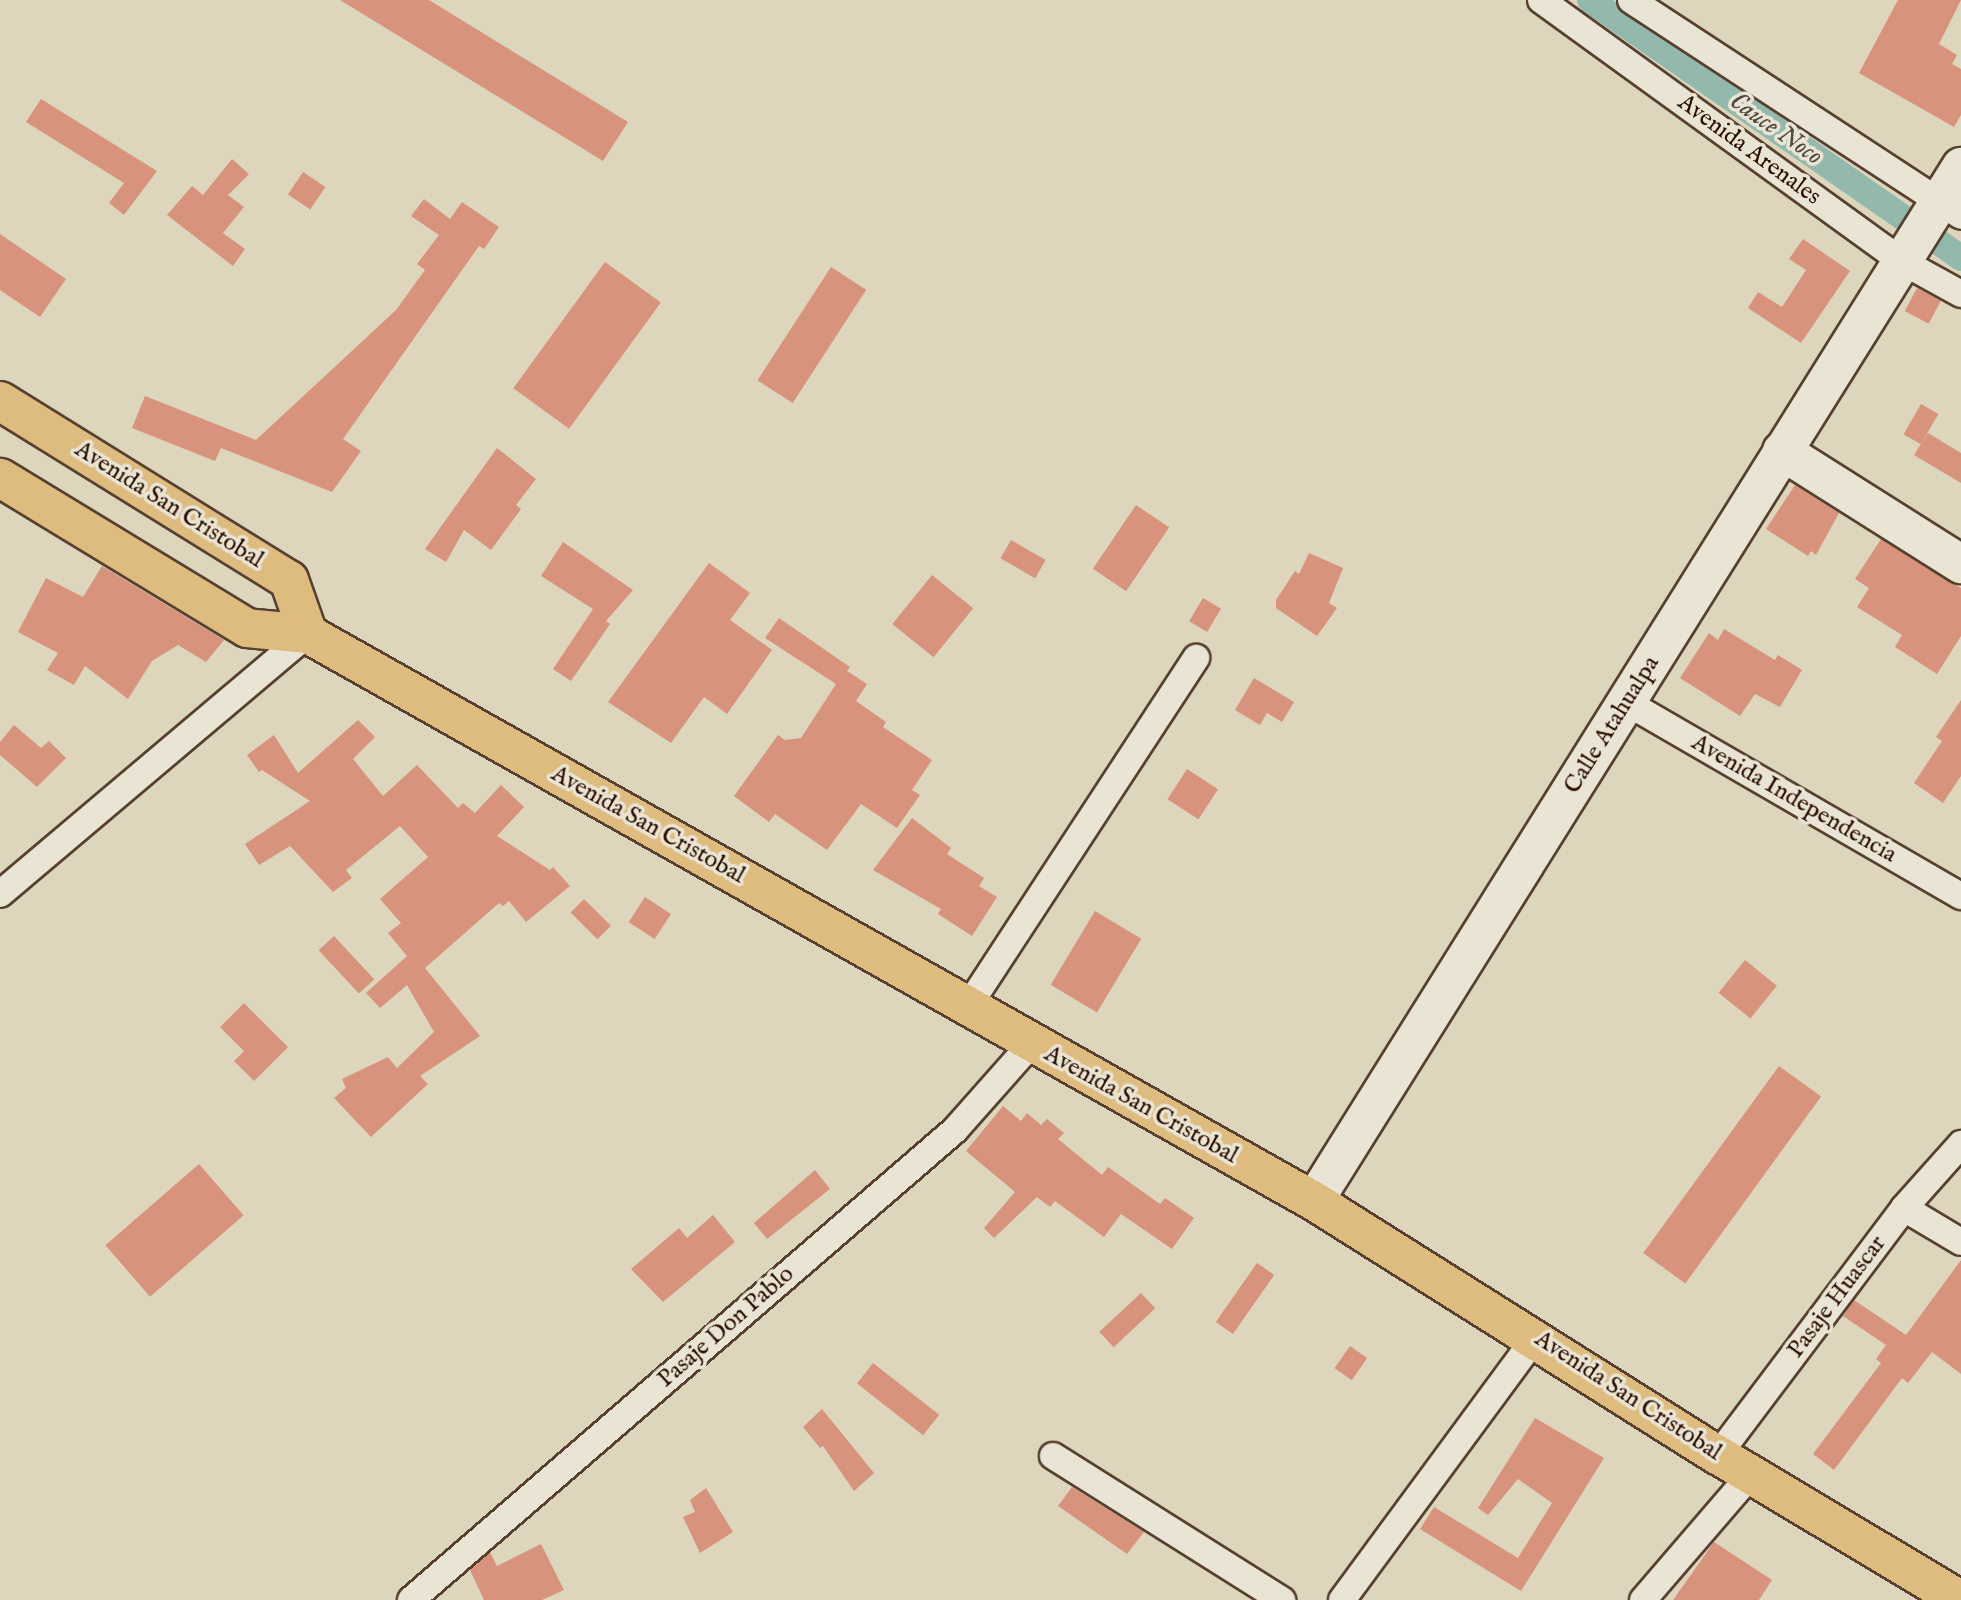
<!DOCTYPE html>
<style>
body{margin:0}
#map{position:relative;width:1961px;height:1600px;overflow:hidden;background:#ddd6bd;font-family:"IM FELL English",serif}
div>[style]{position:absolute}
.canal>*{height:26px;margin:-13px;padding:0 13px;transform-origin:13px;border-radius:13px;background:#93b9ad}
.building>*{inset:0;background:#d7937b;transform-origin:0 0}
.roads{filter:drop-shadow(2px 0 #57402f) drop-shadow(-2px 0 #57402f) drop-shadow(0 2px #57402f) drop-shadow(0 -2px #57402f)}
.street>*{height:26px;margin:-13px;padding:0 13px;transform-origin:13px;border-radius:13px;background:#e9e4d4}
.secondary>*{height:38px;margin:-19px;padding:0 19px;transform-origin:19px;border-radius:19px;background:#e9e4d4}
.highway>*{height:38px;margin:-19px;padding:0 19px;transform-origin:19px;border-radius:19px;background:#debb7e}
span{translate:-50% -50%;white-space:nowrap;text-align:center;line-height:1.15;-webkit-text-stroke:7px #e9e4d4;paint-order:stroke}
.street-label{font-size:24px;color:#2a0e00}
.water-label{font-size:26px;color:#4f4a3d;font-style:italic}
</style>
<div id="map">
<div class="canal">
<i style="left:1590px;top:0;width:452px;rotate:34.8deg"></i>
</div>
<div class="building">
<i style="clip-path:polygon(340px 0,429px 0,628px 122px,603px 161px)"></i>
<i style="clip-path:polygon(1898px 0,1961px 0,1939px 44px,1957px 55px,1952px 64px,1961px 69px,1961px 115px,1954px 127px,1859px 73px)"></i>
<i style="clip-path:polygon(41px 99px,157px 171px,124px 215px,109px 203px,124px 183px,26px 122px)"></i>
<i style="clip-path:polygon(232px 159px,249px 174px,228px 195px,244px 207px,223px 233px,245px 249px,233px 266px,167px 215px,192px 186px,203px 195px)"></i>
<i style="left:303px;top:172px;width:27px;height:27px;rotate:34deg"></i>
<i style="clip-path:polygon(424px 199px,450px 219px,462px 202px,499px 227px,484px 249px,479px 246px,343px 439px,361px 451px,332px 492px,221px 448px,215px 461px,132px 428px,145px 396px,256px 440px,396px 310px,425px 270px,417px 264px,439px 235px,411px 216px)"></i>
<i style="clip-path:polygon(0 234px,66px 279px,40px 317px,0 290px)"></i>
<i style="clip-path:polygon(1803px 239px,1850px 271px,1801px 343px,1748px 308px,1758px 292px,1782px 307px,1806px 270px,1789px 259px)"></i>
<i style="left:605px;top:262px;width:69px;height:156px;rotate:36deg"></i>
<i style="left:831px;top:267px;width:42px;height:135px;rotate:33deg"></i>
<i style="left:1917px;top:288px;width:27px;height:26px;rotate:28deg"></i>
<i style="left:1921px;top:404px;width:20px;height:35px;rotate:30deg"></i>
<i style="clip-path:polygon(1928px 433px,1961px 453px,1961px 483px,1914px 455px)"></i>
<i style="clip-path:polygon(497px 448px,536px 479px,516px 505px,521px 509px,491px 550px,464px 530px,446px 562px,425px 549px)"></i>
<i style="clip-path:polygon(1795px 485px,1839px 513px,1816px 555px,1811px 551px,1808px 556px,1766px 529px)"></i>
<i style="left:1136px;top:505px;width:40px;height:77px;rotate:34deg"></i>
<i style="clip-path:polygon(1881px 539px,1961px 588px,1961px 636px,1937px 674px,1895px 647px,1902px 635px,1857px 607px,1869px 588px,1855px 579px)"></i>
<i style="left:1011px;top:540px;width:40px;height:21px;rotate:30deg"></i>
<i style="clip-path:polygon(563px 542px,633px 590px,606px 621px,610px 624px,571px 681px,553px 669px,593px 609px,541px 576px)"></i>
<i style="clip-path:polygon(1309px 553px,1343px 568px,1329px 603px,1337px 608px,1317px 636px,1276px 608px,1276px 600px,1295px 571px,1299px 574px)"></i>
<i style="clip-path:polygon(709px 563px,750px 593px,730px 620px,772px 650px,727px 714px,704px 697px,671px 743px,608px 702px)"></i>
<i style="clip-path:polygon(102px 566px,224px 640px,206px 662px,178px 645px,152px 661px,128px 699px,85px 666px,74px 685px,47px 670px,58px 653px,18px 632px,46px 578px,83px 597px)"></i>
<i style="left:932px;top:575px;width:53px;height:63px;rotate:39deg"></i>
<i style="left:1203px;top:598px;width:21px;height:27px;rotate:31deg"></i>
<i style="clip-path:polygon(779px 618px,850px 667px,847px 671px,867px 684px,856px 701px,886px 722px,883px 727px,932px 760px,912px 790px,920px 795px,897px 828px,861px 804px,827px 850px,775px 814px,769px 822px,734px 796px,778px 735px,785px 740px,801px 738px,836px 684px,765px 638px)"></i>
<i style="clip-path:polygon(1724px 629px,1775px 660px,1778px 655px,1802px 670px,1780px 707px,1755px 694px,1740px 716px,1680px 678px,1709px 633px,1718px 640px)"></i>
<i style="clip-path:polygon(1254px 678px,1294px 702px,1282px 722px,1267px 713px,1260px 725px,1235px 710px)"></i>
<i style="clip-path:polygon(1961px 700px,1961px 776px,1943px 803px,1914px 783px,1942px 741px,1936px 737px)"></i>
<i style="clip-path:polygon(358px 720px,375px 737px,353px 759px,383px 796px,417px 765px,458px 808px,463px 803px,475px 813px,501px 785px,524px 807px,497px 836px,550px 870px,553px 867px,570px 886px,526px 922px,509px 901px,503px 906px,499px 903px,425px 968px,480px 1036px,420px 1076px,428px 1084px,371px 1137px,334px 1098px,346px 1088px,342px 1079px,388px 1057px,397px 1068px,434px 1032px,407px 985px,380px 1008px,366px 993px,407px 956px,388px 933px,401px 923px,380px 899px,428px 857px,400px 826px,346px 870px,352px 878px,333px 892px,290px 846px,259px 865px,245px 844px,310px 801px,262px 770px,259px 772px,247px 755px,274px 735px,298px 773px)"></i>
<i style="clip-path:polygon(14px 725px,41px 748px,49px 741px,66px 758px,37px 787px,0 755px,0 742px)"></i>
<i style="left:1187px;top:769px;width:37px;height:36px;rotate:33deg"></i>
<i style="clip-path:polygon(912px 818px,951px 848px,947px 854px,984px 878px,979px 886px,997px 897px,972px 936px,938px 914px,941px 909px,873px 870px)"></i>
<i style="left:645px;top:897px;width:31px;height:30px;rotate:33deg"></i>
<i style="left:584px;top:899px;width:38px;height:19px;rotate:45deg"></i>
<i style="left:1095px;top:911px;width:54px;height:86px;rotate:31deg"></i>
<i style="left:334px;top:936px;width:59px;height:21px;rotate:47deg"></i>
<i style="left:1745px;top:960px;width:41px;height:42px;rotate:39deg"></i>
<i style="clip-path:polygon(244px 1003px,288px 1047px,254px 1081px,234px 1061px,244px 1051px,220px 1027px)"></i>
<i style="left:1779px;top:1066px;width:52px;height:231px;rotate:36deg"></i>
<i style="clip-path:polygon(1003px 1106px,1021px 1121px,1027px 1113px,1041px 1125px,1047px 1119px,1064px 1133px,1058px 1139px,1102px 1175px,1108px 1167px,1160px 1204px,1165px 1198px,1194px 1218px,1172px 1249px,1121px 1214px,1104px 1237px,1055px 1201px,1050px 1207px,1037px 1197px,994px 1238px,984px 1228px,1015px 1192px,966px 1151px)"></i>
<i style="left:199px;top:1164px;width:68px;height:124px;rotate:49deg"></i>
<i style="clip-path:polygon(815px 1170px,830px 1189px,767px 1239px,754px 1223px)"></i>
<i style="clip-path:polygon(713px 1215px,735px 1242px,663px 1302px,631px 1269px,679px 1228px,687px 1238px)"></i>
<i style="clip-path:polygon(1961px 1260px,1961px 1374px,1932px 1352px,1908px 1383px,1902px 1378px,1834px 1470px,1813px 1454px,1881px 1363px,1876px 1359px,1886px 1345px,1843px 1316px,1854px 1300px,1906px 1335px)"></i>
<i style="left:1257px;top:1263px;width:21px;height:72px;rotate:35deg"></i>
<i style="left:1141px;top:1293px;width:21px;height:57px;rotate:47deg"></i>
<i style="left:1350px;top:1346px;width:21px;height:27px;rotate:35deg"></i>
<i style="left:873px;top:1363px;width:84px;height:26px;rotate:38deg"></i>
<i style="clip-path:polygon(822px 1409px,874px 1473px,854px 1491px,823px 1446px,820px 1448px,803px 1427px)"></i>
<i style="clip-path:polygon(1535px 1418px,1604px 1458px,1521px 1591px,1420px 1529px,1434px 1507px,1518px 1558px,1552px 1503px,1518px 1479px,1488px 1515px,1478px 1508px)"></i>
<i style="clip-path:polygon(1072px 1487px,1144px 1532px,1127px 1554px,1058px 1506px)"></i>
<i style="clip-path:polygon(706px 1488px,733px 1532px,700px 1553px,683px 1517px,695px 1512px,690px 1500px)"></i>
<i style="clip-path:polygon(1714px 1542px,1772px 1580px,1759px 1600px,1673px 1600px)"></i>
<i style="clip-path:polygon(541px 1544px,564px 1590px,542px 1600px,484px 1600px,470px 1570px,490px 1552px,497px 1566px)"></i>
</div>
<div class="roads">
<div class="street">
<i style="left:1541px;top:0;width:447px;rotate:35.9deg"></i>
<i style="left:1903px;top:262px;width:66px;rotate:28.9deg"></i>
<i style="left:1631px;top:0;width:394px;rotate:33.2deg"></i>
<i style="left:1626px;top:702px;width:387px;rotate:30.1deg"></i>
<i style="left:0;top:894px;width:403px;rotate:-40.2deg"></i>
<i style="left:969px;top:1005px;width:415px;rotate:-56.8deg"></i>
<i style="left:1904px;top:1208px;width:66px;rotate:30.8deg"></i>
<i style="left:1718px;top:1455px;width:309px;rotate:-53deg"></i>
<i style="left:1904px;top:1208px;width:86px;rotate:-48.3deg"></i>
<i style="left:1053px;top:1456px;width:271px;rotate:32.2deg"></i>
<i style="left:411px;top:1600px;width:719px;rotate:-40.83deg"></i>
<i style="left:955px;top:1130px;width:115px;rotate:-48.5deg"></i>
<i style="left:1342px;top:1600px;width:327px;rotate:-53.6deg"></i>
<i style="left:1643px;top:1600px;width:169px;rotate:-49.3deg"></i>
</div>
<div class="secondary">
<i style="left:1782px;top:451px;width:212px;rotate:32.3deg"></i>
<i style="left:1314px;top:1201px;width:1220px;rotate:-57.96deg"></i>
</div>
<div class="highway">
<i style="left:0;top:401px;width:340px;rotate:31.8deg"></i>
<i style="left:289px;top:580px;width:57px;rotate:70.6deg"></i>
<i style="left:308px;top:634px;width:61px;rotate:-174.4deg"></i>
<i style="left:247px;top:628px;width:289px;rotate:-148.7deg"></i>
<i style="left:308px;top:634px;width:1155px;rotate:29.41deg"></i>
<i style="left:1314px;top:1201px;width:477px;rotate:32.2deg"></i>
<i style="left:1718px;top:1455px;width:282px;rotate:30.9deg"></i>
</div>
</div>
<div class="street-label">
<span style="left:1749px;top:150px;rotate:36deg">Avenida Arenales</span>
<span style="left:169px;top:505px;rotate:32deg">Avenida San Cristobal</span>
<span style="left:1612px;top:725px;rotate:-58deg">Calle Atahualpa</span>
<span style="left:1794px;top:799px;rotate:30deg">Avenida Independencia</span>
<span style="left:648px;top:825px;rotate:29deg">Avenida San Cristobal</span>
<span style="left:1141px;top:1105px;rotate:29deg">Avenida San Cristobal</span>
<span style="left:1837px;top:1297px;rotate:-53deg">Pasaje Huascar</span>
<span style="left:726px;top:1327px;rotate:-41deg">Pasaje Don Pablo</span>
<span style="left:1628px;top:1396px;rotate:33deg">Avenida San Cristobal</span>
</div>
<div class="water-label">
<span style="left:1776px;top:129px;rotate:35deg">Cauce Noco</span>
</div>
</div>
